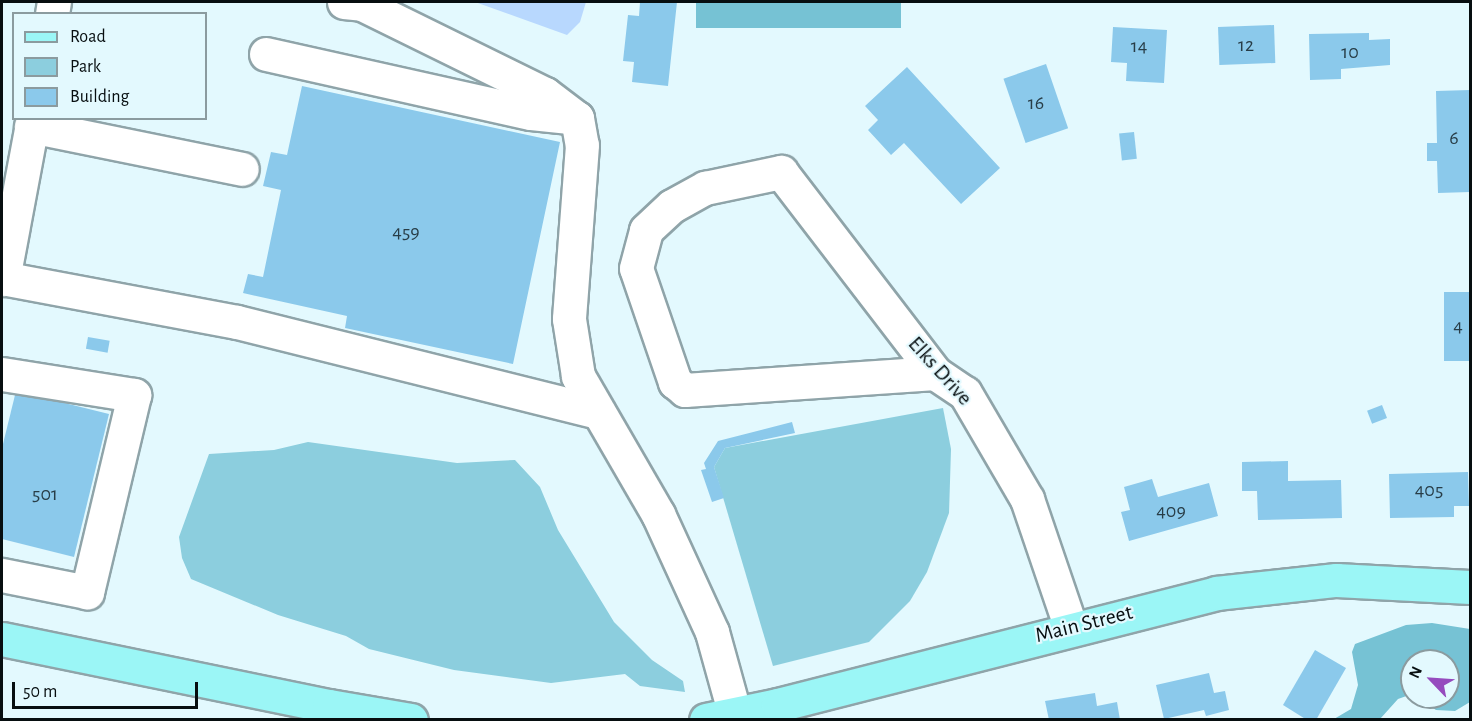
<!DOCTYPE html>
<style>
body{margin:0}
#map{position:relative;width:1472px;height:721px;overflow:hidden;background:#e3f9fe;font-family:"Alegreya Sans",sans-serif}
div>[style]{position:absolute}
.green>*{inset:0;background:#8ccede}
.forest>*{inset:0;background:#76c2d4;transform-origin:0 0}
.water>*{inset:0;background:#b8d8fe}
.building>*{inset:0;background:#8bc9eb;transform-origin:0 0}
.roads{filter:drop-shadow(2px 0 #8fa4a9) drop-shadow(-2px 0 #8fa4a9) drop-shadow(0 2px #8fa4a9) drop-shadow(0 -2px #8fa4a9)}
.minor>*{height:33px;margin:-16.5px;padding:0 16.5px;transform-origin:16.5px;border-radius:16.5px;background:#fff}
.major>*{height:33px;margin:-16.5px;padding:0 16.5px;transform-origin:16.5px;border-radius:16.5px;background:#9bf6f6}
span{translate:-50% -50%;white-space:nowrap;text-align:center;line-height:1.15;-webkit-text-stroke:4.5px #e3f9fe;paint-order:stroke}
.number-label{font-size:20px;color:#283d47}
.number-label span{-webkit-text-stroke-width:0}
.street-label{font-size:22px;color:#070e10}
.frame{position:absolute;inset:0;border:3px solid #070e10;pointer-events:none}
.legend{position:absolute;left:12px;top:12px;width:195px;height:108px;box-sizing:border-box;background:#e3f9fe;border:2px solid #8b9b9f;margin:0;padding:8px 10px;list-style:none;font-size:18px;color:#070e10}
.legend li{display:flex;align-items:center;gap:12px;height:30px}
.legend b{width:30px;border:2px solid #8b9b9f}
.north{position:absolute;left:1400px;top:649px;width:60px;height:60px;box-sizing:border-box;background:#e3f9fe;border:2px solid #8b9b9f;border-radius:50%;rotate:295deg;font-size:16px;font-weight:700;line-height:24px;text-align:center;color:#070e10}
.north::after{content:'';display:block;margin:auto;width:21px;height:27px;background:#954bbe;clip-path:polygon(50% 0,100% 100%,50% 72%,0 100%)}
.scale{position:absolute;left:12px;top:682px;width:186px;height:27px;box-sizing:border-box;border:3px solid #070e10;border-top:0;padding-left:8px;font-size:18px;line-height:21px;white-space:nowrap;color:#070e10;-webkit-text-stroke:4px #e3f9fe;paint-order:stroke}
</style>
<div id="map">
<div class="green">
<i style="clip-path:polygon(943px 408px,951px 449px,949px 513px,927px 572px,910px 601px,869px 642px,773px 666px,714px 467px,725px 448px)"></i>
<i style="clip-path:polygon(308px 442px,457px 463px,515px 460px,540px 487px,558px 530px,614px 622px,652px 660px,683px 681px,685px 692px,640px 686px,625px 674px,551px 683px,454px 670px,369px 649px,346px 636px,278px 615px,191px 579px,182px 558px,179px 537px,209px 454px,274px 450px)"></i>
</div>
<div class="forest">
<i style="left:696px;top:2px;width:205px;height:26px"></i>
<i style="clip-path:polygon(1432px 623px,1470px 629px,1470px 702px,1455px 711px,1436px 710px,1417px 697px,1448px 697px,1448px 661px,1412px 661px,1412px 694px,1398px 699px,1380px 719px,1334px 719px,1351px 709px,1358px 685px,1352px 652px,1355px 644px,1406px 625px)"></i>
</div>
<div class="water">
<i style="clip-path:polygon(475px 2px,586px 2px,580px 22px,567px 35px)"></i>
</div>
<div class="building">
<i style="clip-path:polygon(640px 2px,677px 2px,668px 86px,632px 82px,634px 62px,623px 61px,628px 15px,639px 16px)"></i>
<i style="left:1274px;top:25px;width:38px;height:56px;rotate:88deg"></i>
<i style="clip-path:polygon(1113px 27px,1167px 30px,1164px 83px,1126px 81px,1127px 63px,1111px 62px)"></i>
<i style="clip-path:polygon(1369px 33px,1369px 40px,1390px 39px,1390px 65px,1341px 69px,1341px 79px,1310px 80px,1309px 34px)"></i>
<i style="left:1046px;top:64px;width:68px;height:45px;rotate:71deg"></i>
<i style="clip-path:polygon(907px 67px,1000px 168px,961px 204px,904px 143px,891px 155px,868px 130px,878px 120px,865px 106px)"></i>
<i style="clip-path:polygon(302px 86px,560px 142px,513px 364px,345px 328px,347px 316px,243px 293px,248px 274px,263px 277px,281px 190px,263px 186px,271px 152px,287px 155px)"></i>
<i style="clip-path:polygon(1470px 90px,1470px 192px,1438px 193px,1437px 161px,1427px 161px,1427px 143px,1437px 143px,1436px 91px)"></i>
<i style="left:1134px;top:132px;width:27px;height:15px;rotate:84deg"></i>
<i style="left:1444px;top:292px;width:26px;height:69px"></i>
<i style="left:88px;top:337px;width:22px;height:12px;rotate:10deg"></i>
<i style="clip-path:polygon(16px 391px,109px 414px,74px 557px,2px 539px,2px 448px)"></i>
<i style="left:1382px;top:405px;width:14px;height:16px;rotate:69deg"></i>
<i style="clip-path:polygon(792px 422px,795px 433px,725px 448px,714px 467px,724px 498px,712px 502px,701px 470px,706px 469px,704px 463px,718px 441px)"></i>
<i style="clip-path:polygon(1288px 461px,1288px 481px,1341px 480px,1342px 518px,1258px 520px,1257px 491px,1242px 491px,1242px 462px)"></i>
<i style="clip-path:polygon(1468px 472px,1469px 506px,1454px 506px,1454px 517px,1390px 518px,1389px 474px)"></i>
<i style="clip-path:polygon(1152px 479px,1158px 497px,1209px 483px,1218px 516px,1129px 541px,1121px 512px,1130px 510px,1124px 487px)"></i>
<i style="clip-path:polygon(1315px 650px,1346px 668px,1316px 720px,1307px 720px,1283px 705px)"></i>
<i style="clip-path:polygon(1209px 673px,1214px 693px,1225px 691px,1229px 710px,1206px 716px,1204px 710px,1164px 719px,1156px 685px)"></i>
<i style="clip-path:polygon(1095px 693px,1097px 706px,1117px 702px,1120px 720px,1049px 720px,1045px 701px)"></i>
</div>
<div class="roads">
<div class="minor">
<i style="left:344px;top:2px;width:18px;rotate:6deg"></i>
<i style="left:362px;top:4px;width:204px;rotate:26.2deg"></i>
<i style="left:545px;top:94px;width:40px;rotate:37deg"></i>
<i style="left:577px;top:118px;width:27px;rotate:80deg"></i>
<i style="left:582px;top:145px;width:174px;rotate:94.3deg"></i>
<i style="left:569px;top:319px;width:58px;rotate:81deg"></i>
<i style="left:578px;top:376px;width:160px;rotate:59.9deg"></i>
<i style="left:658px;top:514px;width:130px;rotate:65.4deg"></i>
<i style="left:712px;top:632px;width:86px;rotate:74.5deg"></i>
<i style="left:52px;top:14px;width:12px;rotate:-81deg"></i>
<i style="left:266px;top:54px;width:271px;rotate:12.6deg"></i>
<i style="left:531px;top:113px;width:46px;rotate:6.2deg"></i>
<i style="left:31px;top:126px;width:215px;rotate:11.5deg"></i>
<i style="left:2px;top:278px;width:239px;rotate:10.6deg"></i>
<i style="left:237px;top:322px;width:372px;rotate:14deg"></i>
<i style="left:3px;top:279px;width:164px;rotate:-79.4deg"></i>
<i style="left:935px;top:373px;width:251px;rotate:176.1deg"></i>
<i style="left:685px;top:390px;width:13px;rotate:-141deg"></i>
<i style="left:675px;top:382px;width:120px;rotate:-108.9deg"></i>
<i style="left:636px;top:268px;width:39px;rotate:-75deg"></i>
<i style="left:646px;top:230px;width:35px;rotate:-43deg"></i>
<i style="left:672px;top:206px;width:38px;rotate:-29deg"></i>
<i style="left:705px;top:188px;width:78px;rotate:-11.9deg"></i>
<i style="left:781px;top:172px;width:253px;rotate:52.5deg"></i>
<i style="left:935px;top:373px;width:36px;rotate:34deg"></i>
<i style="left:965px;top:393px;width:123px;rotate:59.7deg"></i>
<i style="left:1027px;top:499px;width:136px;rotate:71.2deg"></i>
<i style="left:2px;top:374px;width:134px;rotate:9deg"></i>
<i style="left:134px;top:395px;width:203px;rotate:103.4deg"></i>
<i style="left:87px;top:592px;width:87px;rotate:-168.7deg"></i>
</div>
<div class="major">
<i style="left:2px;top:639px;width:334px;rotate:11.6deg"></i>
<i style="left:329px;top:706px;width:83px;rotate:9.7deg"></i>
<i style="left:706px;top:720px;width:74px;rotate:-11.8deg"></i>
<i style="left:778px;top:705px;width:452px;rotate:-14.3deg"></i>
<i style="left:1216px;top:593px;width:121px;rotate:-6.2deg"></i>
<i style="left:1336px;top:580px;width:134px;rotate:3deg"></i>
</div>
</div>
<div class="number-label">
<span style="left:1246px;top:45px">12</span>
<span style="left:1139px;top:46px">14</span>
<span style="left:1350px;top:52px">10</span>
<span style="left:1036px;top:103px">16</span>
<span style="left:1454px;top:138px">6</span>
<span style="left:406px;top:232px">459</span>
<span style="left:1458px;top:326px">4</span>
<span style="left:1429px;top:490px">405</span>
<span style="left:45px;top:494px">501</span>
<span style="left:1171px;top:511px">409</span>
</div>
<div class="street-label">
<span style="left:940px;top:371px;rotate:48deg">Elks Drive</span>
<span style="left:1084px;top:624px;rotate:-14deg">Main Street</span>
</div>
<div class="frame"></div>
<ul class="legend">
<li><b style="height:8px;background:#9bf6f6"></b>Road</li>
<li><b style="height:16px;background:#8ccede"></b>Park</li>
<li><b style="height:16px;background:#8bc9eb"></b>Building</li>
</ul>
<div class="north">N</div>
<div class="scale">50 m</div>
</div>
